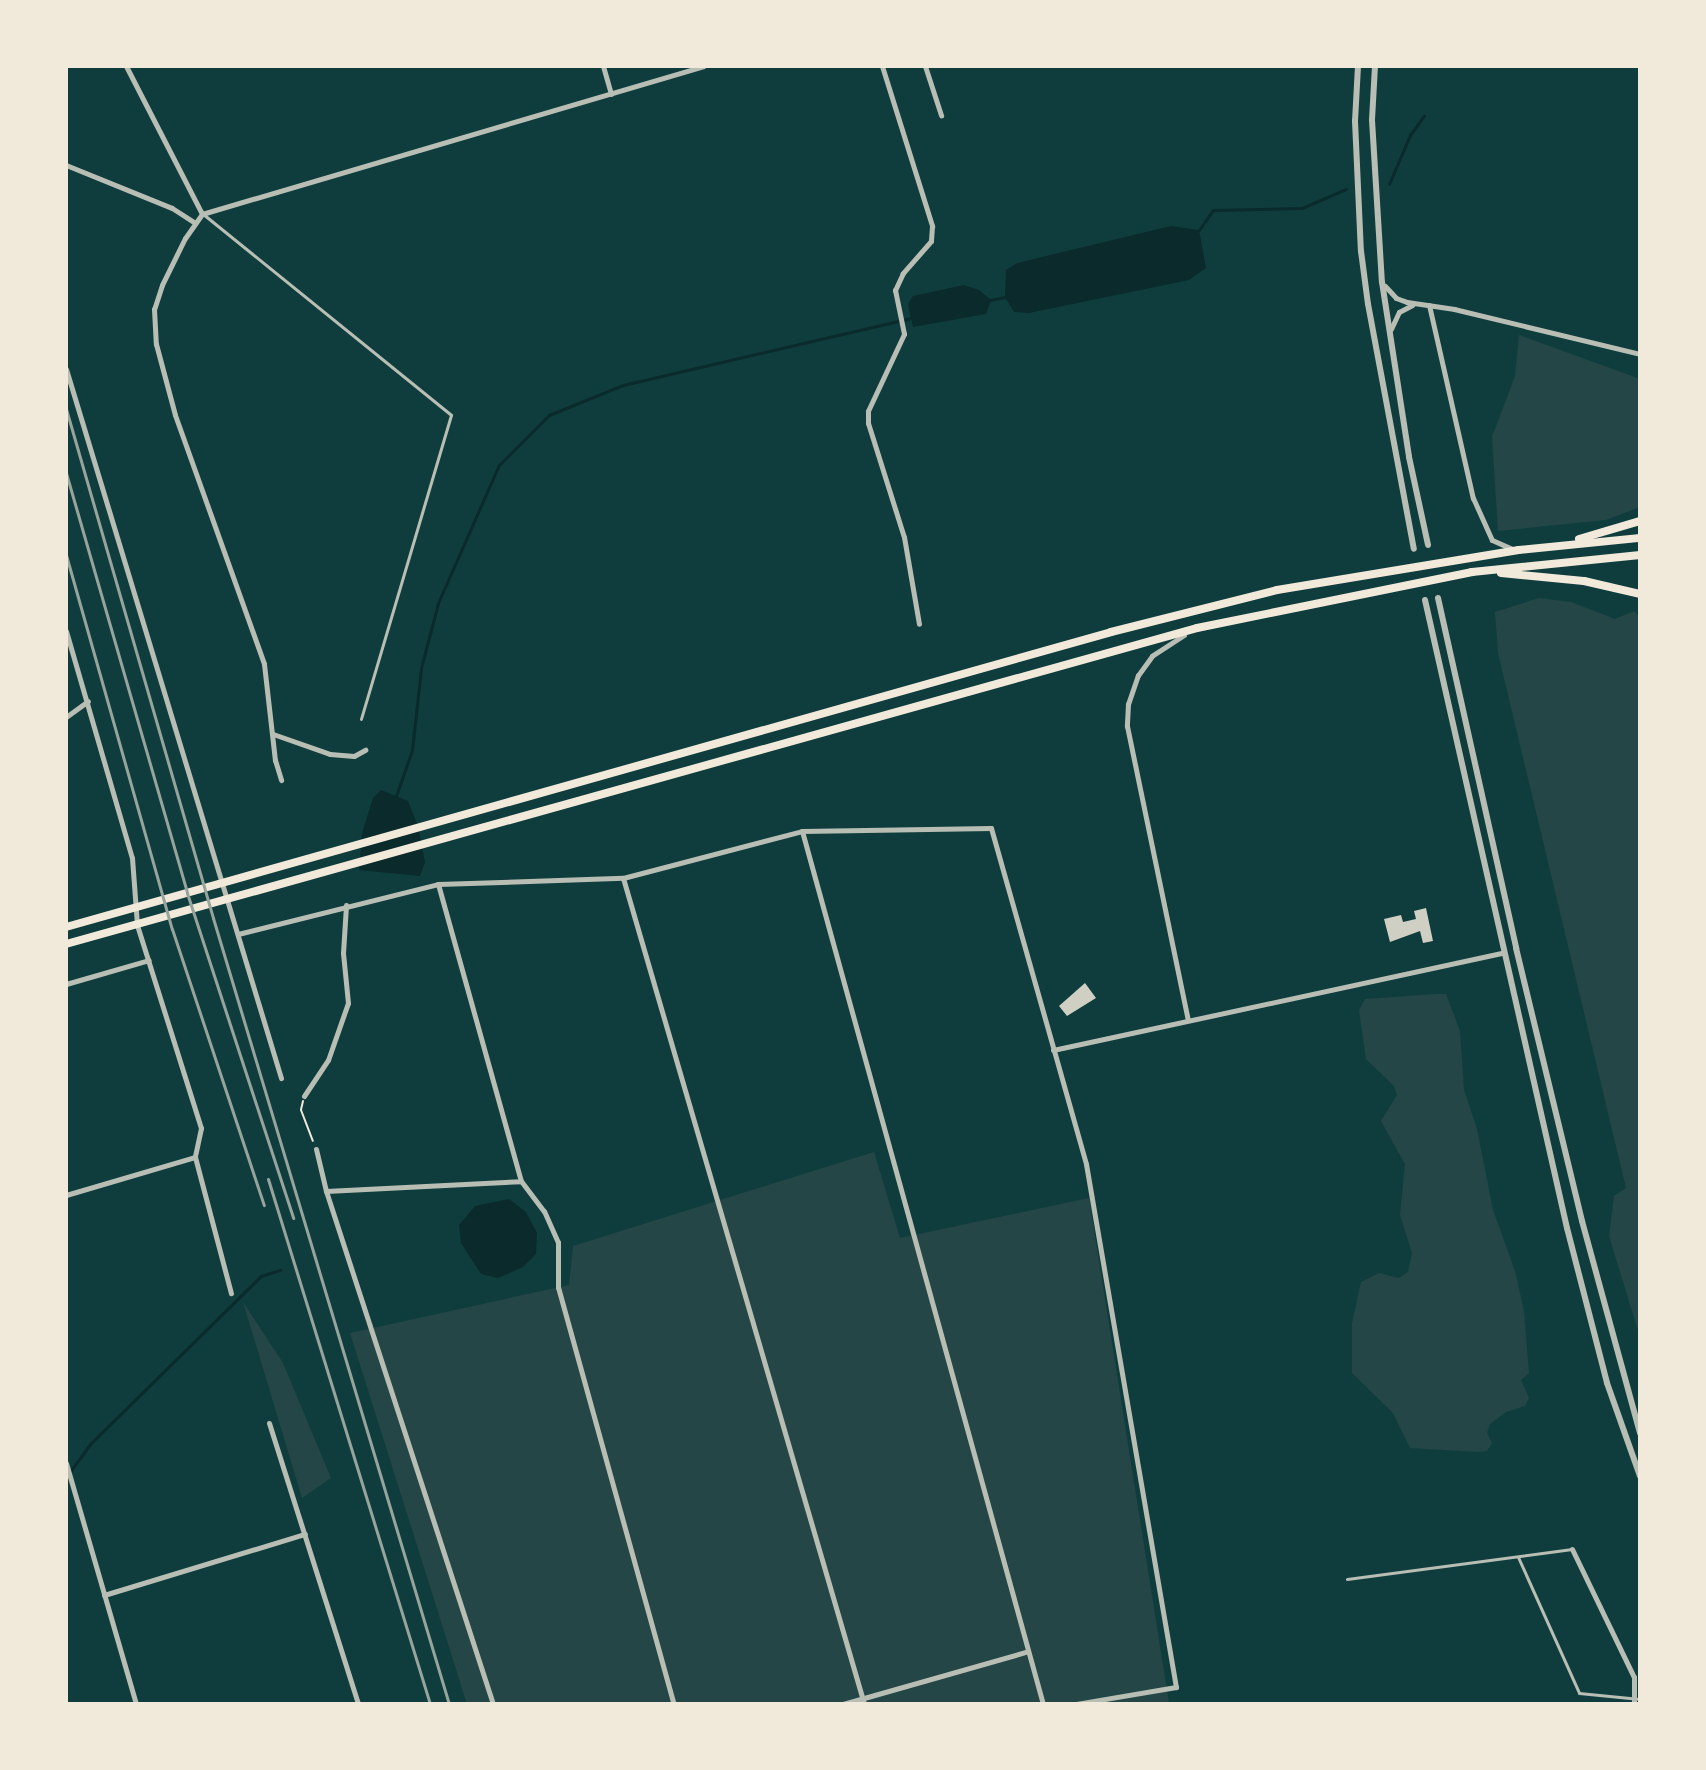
<!DOCTYPE html>
<style>
body{margin:0}
#map{position:relative;width:1706px;height:1770px;overflow:hidden;background:#0f3d3e;font-family:Arial,sans-serif}
div>[style]{position:absolute}
.green>*{inset:0;background:#244646}
.water>*{inset:0;background:#0a2a2b}
.stream>*{height:3px;margin:-1.5px;padding:0 1.5px;transform-origin:1.5px;border-radius:1.5px;background:#0a2a2b}
.building>*{inset:0;background:#cfcfc3}
.path>*{height:2px;margin:-1px;padding:0 1px;transform-origin:1px;border-radius:1px;background:#f1e9da}
.service>*{height:3px;margin:-1.5px;padding:0 1.5px;transform-origin:1.5px;border-radius:1.5px;background:#b8beb3}
.minor>*{height:5px;margin:-2.5px;padding:0 2.5px;transform-origin:2.5px;border-radius:2.5px;background:#b8beb3}
.tertiary>*{height:6px;margin:-3px;padding:0 3px;transform-origin:3px;border-radius:3px;background:#b8beb3}
.primary>*{height:8px;margin:-4px;padding:0 4px;transform-origin:4px;border-radius:4px;background:#f1e9da}
.rail>*{height:3px;margin:-1.5px;padding:0 1.5px;transform-origin:1.5px;border-radius:1.5px;background:#97a49c}
span{translate:-50% -50%;white-space:nowrap;text-align:center;line-height:1.15;-webkit-text-stroke:8px #f1e9da;paint-order:stroke}
.frame{position:absolute;inset:0;border:68px solid #f1e9da;pointer-events:none}
</style>
<div id="map">
<div class="green">
<i style="clip-path:polygon(1519px 335px,1640px 379px,1640px 507px,1606px 520px,1498px 531px,1492px 437px,1515px 376px)"></i>
<i style="clip-path:polygon(1539px 598px,1571px 602px,1615px 619px,1634px 611px,1640px 617px,1640px 1337px,1609px 1236px,1614px 1196px,1626px 1188px,1498px 653px,1495px 612px)"></i>
<i style="clip-path:polygon(1436px 994px,1446px 994px,1460px 1031px,1464px 1090px,1477px 1129px,1493px 1210px,1515px 1271px,1524px 1311px,1529px 1373px,1521px 1380px,1529px 1398px,1525px 1406px,1506px 1412px,1490px 1424px,1487px 1433px,1492px 1443px,1487px 1451px,1478px 1452px,1410px 1448px,1393px 1413px,1352px 1373px,1352px 1323px,1361px 1282px,1379px 1273px,1399px 1278px,1408px 1272px,1412px 1253px,1400px 1215px,1405px 1164px,1381px 1121px,1397px 1095px,1394px 1086px,1366px 1059px,1359px 1010px,1365px 999px)"></i>
<i style="clip-path:polygon(874px 1152px,900px 1238px,1089px 1198px,1169px 1703px,467px 1704px,350px 1333px,569px 1285px,573px 1246px)"></i>
<i style="clip-path:polygon(243px 1302px,283px 1363px,331px 1478px,302px 1498px)"></i>
</div>
<div class="water">
<i style="clip-path:polygon(1171px 226px,1199px 230px,1206px 268px,1189px 280px,1029px 313px,1014px 312px,1005px 297px,1006px 270px,1017px 263px)"></i>
<i style="clip-path:polygon(964px 285px,979px 290px,991px 300px,986px 314px,913px 327px,908px 304px,913px 296px)"></i>
<i style="clip-path:polygon(381px 790px,408px 801px,418px 826px,425px 862px,420px 876px,359px 870px,362px 833px,373px 798px)"></i>
<i style="clip-path:polygon(509px 1199px,526px 1212px,537px 1233px,536px 1254px,523px 1267px,498px 1278px,481px 1274px,461px 1243px,459px 1225px,475px 1206px)"></i>
</div>
<div class="stream">
<i style="left:1389px;top:184px;width:53px;rotate:-66.8deg"></i>
<i style="left:1410px;top:135px;width:24px;rotate:-54deg"></i>
<i style="left:1199px;top:230px;width:24px;rotate:-55deg"></i>
<i style="left:1213px;top:210px;width:89px;rotate:-1.3deg"></i>
<i style="left:1302px;top:208px;width:48px;rotate:-23.4deg"></i>
<i style="left:990px;top:300px;width:15px;rotate:-11deg"></i>
<i style="left:396px;top:796px;width:49px;rotate:-70.8deg"></i>
<i style="left:412px;top:750px;width:82px;rotate:-83.7deg"></i>
<i style="left:421px;top:668px;width:67px;rotate:-75.3deg"></i>
<i style="left:438px;top:603px;width:151px;rotate:-66.2deg"></i>
<i style="left:499px;top:465px;width:71px;rotate:-45deg"></i>
<i style="left:549px;top:415px;width:80px;rotate:-22.1deg"></i>
<i style="left:623px;top:385px;width:297px;rotate:-13.1deg"></i>
<i style="left:66px;top:1477px;width:42px;rotate:-53.7deg"></i>
<i style="left:91px;top:1443px;width:238px;rotate:-44.5deg"></i>
<i style="left:261px;top:1276px;width:20px;rotate:-18deg"></i>
</div>
<div class="building">
<i style="clip-path:polygon(1426px 908px,1433px 941px,1423px 943px,1420px 931px,1390px 942px,1384px 919px,1401px 915px,1403px 922px,1416px 919px,1414px 911px)"></i>
<i style="clip-path:polygon(1085px 983px,1096px 998px,1067px 1016px,1059px 1006px)"></i>
</div>
<div class="path">
<i style="left:303px;top:1101px;width:9px;rotate:103deg"></i>
<i style="left:301px;top:1110px;width:33px;rotate:69deg"></i>
</div>
<div class="service">
<i style="left:203px;top:214px;width:319px;rotate:39deg"></i>
<i style="left:451px;top:415px;width:317px;rotate:106.5deg"></i>
<i style="left:1518px;top:1557px;width:149px;rotate:65.8deg"></i>
<i style="left:1579px;top:1693px;width:61px;rotate:5.6deg"></i>
<i style="left:1347px;top:1579px;width:227px;rotate:-7.6deg"></i>
</div>
<div class="minor">
<i style="left:126px;top:66px;width:166px;rotate:62.8deg"></i>
<i style="left:202px;top:214px;width:29px;rotate:125deg"></i>
<i style="left:185px;top:238px;width:52px;rotate:116.1deg"></i>
<i style="left:162px;top:285px;width:25px;rotate:108deg"></i>
<i style="left:154px;top:309px;width:35px;rotate:87deg"></i>
<i style="left:156px;top:344px;width:73px;rotate:75deg"></i>
<i style="left:175px;top:415px;width:264px;rotate:70.3deg"></i>
<i style="left:264px;top:664px;width:97px;rotate:83.5deg"></i>
<i style="left:275px;top:760px;width:21px;rotate:73deg"></i>
<i style="left:603px;top:66px;width:29px;rotate:74deg"></i>
<i style="left:882px;top:66px;width:168px;rotate:72.6deg"></i>
<i style="left:932px;top:226px;width:15px;rotate:94deg"></i>
<i style="left:931px;top:241px;width:43px;rotate:131.2deg"></i>
<i style="left:903px;top:273px;width:19px;rotate:115deg"></i>
<i style="left:895px;top:290px;width:45px;rotate:78.4deg"></i>
<i style="left:904px;top:334px;width:85px;rotate:115.1deg"></i>
<i style="left:868px;top:411px;width:12px;rotate:90deg"></i>
<i style="left:868px;top:423px;width:120px;rotate:72.5deg"></i>
<i style="left:904px;top:537px;width:88px;rotate:80.2deg"></i>
<i style="left:925px;top:66px;width:52px;rotate:71.9deg"></i>
<i style="left:66px;top:165px;width:114px;rotate:22.1deg"></i>
<i style="left:172px;top:208px;width:27px;rotate:33deg"></i>
<i style="left:202px;top:214px;width:523px;rotate:-16.43deg"></i>
<i style="left:1385px;top:286px;width:16px;rotate:47deg"></i>
<i style="left:1396px;top:298px;width:12px;rotate:20deg"></i>
<i style="left:1407px;top:302px;width:48px;rotate:8.5deg"></i>
<i style="left:1454px;top:309px;width:191px;rotate:13.6deg"></i>
<i style="left:1429px;top:305px;width:198px;rotate:77.2deg"></i>
<i style="left:1473px;top:498px;width:46px;rotate:65.7deg"></i>
<i style="left:1492px;top:540px;width:20px;rotate:24deg"></i>
<i style="left:1391px;top:329px;width:19px;rotate:-65deg"></i>
<i style="left:1399px;top:312px;width:15px;rotate:-28deg"></i>
<i style="left:66px;top:369px;width:741px;rotate:73.13deg"></i>
<i style="left:66px;top:631px;width:236px;rotate:73.8deg"></i>
<i style="left:132px;top:858px;width:67px;rotate:85.7deg"></i>
<i style="left:137px;top:925px;width:213px;rotate:72.5deg"></i>
<i style="left:201px;top:1128px;width:30px;rotate:102deg"></i>
<i style="left:195px;top:1157px;width:141px;rotate:75.2deg"></i>
<i style="left:1184px;top:635px;width:38px;rotate:147deg"></i>
<i style="left:1152px;top:656px;width:24px;rotate:126deg"></i>
<i style="left:1138px;top:675px;width:31px;rotate:109deg"></i>
<i style="left:1128px;top:704px;width:22px;rotate:93deg"></i>
<i style="left:1127px;top:726px;width:300px;rotate:78.3deg"></i>
<i style="left:66px;top:717px;width:27px;rotate:-36deg"></i>
<i style="left:273px;top:734px;width:60px;rotate:19.3deg"></i>
<i style="left:330px;top:754px;width:24px;rotate:5deg"></i>
<i style="left:354px;top:756px;width:13px;rotate:-29deg"></i>
<i style="left:802px;top:831px;width:906px;rotate:74.57deg"></i>
<i style="left:623px;top:878px;width:860px;rotate:73.73deg"></i>
<i style="left:438px;top:884px;width:308px;rotate:74.4deg"></i>
<i style="left:521px;top:1181px;width:38px;rotate:53deg"></i>
<i style="left:544px;top:1211px;width:34px;rotate:66deg"></i>
<i style="left:558px;top:1242px;width:45px;rotate:90deg"></i>
<i style="left:558px;top:1287px;width:433px;rotate:74.5deg"></i>
<i style="left:238px;top:934px;width:206px;rotate:-14deg"></i>
<i style="left:438px;top:884px;width:185px;rotate:-1.9deg"></i>
<i style="left:623px;top:878px;width:185px;rotate:-14.7deg"></i>
<i style="left:802px;top:831px;width:189px;rotate:-0.9deg"></i>
<i style="left:991px;top:828px;width:349px;rotate:74.2deg"></i>
<i style="left:1086px;top:1164px;width:531px;rotate:80.24deg"></i>
<i style="left:1176px;top:1687px;width:101px;rotate:170.4deg"></i>
<i style="left:66px;top:984px;width:86px;rotate:-16.1deg"></i>
<i style="left:1053px;top:1050px;width:460px;rotate:-12.2deg"></i>
<i style="left:304px;top:1096px;width:43px;rotate:-56.3deg"></i>
<i style="left:328px;top:1060px;width:60px;rotate:-70.7deg"></i>
<i style="left:348px;top:1003px;width:50px;rotate:-95.7deg"></i>
<i style="left:343px;top:953px;width:48px;rotate:-86.4deg"></i>
<i style="left:316px;top:1149px;width:43px;rotate:76.6deg"></i>
<i style="left:326px;top:1191px;width:539px;rotate:71.97deg"></i>
<i style="left:326px;top:1191px;width:195px;rotate:-2.9deg"></i>
<i style="left:66px;top:1195px;width:134px;rotate:-16.4deg"></i>
<i style="left:269px;top:1423px;width:295px;rotate:72.4deg"></i>
<i style="left:66px;top:1463px;width:251px;rotate:73.8deg"></i>
<i style="left:1572px;top:1549px;width:142px;rotate:64.2deg"></i>
<i style="left:1634px;top:1677px;width:27px;rotate:90deg"></i>
<i style="left:104px;top:1595px;width:210px;rotate:-16.9deg"></i>
<i style="left:843px;top:1704px;width:190px;rotate:-15.9deg"></i>
</div>
<div class="tertiary">
<i style="left:1358px;top:66px;width:55px;rotate:93.1deg"></i>
<i style="left:1355px;top:121px;width:130px;rotate:87.4deg"></i>
<i style="left:1361px;top:251px;width:53px;rotate:82.5deg"></i>
<i style="left:1368px;top:304px;width:249px;rotate:79.4deg"></i>
<i style="left:1375px;top:66px;width:54px;rotate:93.2deg"></i>
<i style="left:1372px;top:120px;width:162px;rotate:86.5deg"></i>
<i style="left:1382px;top:282px;width:177px;rotate:81.2deg"></i>
<i style="left:1409px;top:457px;width:90px;rotate:77.8deg"></i>
<i style="left:1438px;top:598px;width:359px;rotate:77.4deg"></i>
<i style="left:1516px;top:948px;width:281px;rotate:76.4deg"></i>
<i style="left:1582px;top:1221px;width:220px;rotate:74.7deg"></i>
<i style="left:1425px;top:600px;width:644px;rotate:77.26deg"></i>
<i style="left:1567px;top:1228px;width:160px;rotate:75.5deg"></i>
<i style="left:1607px;top:1383px;width:99px;rotate:70.5deg"></i>
</div>
<div class="primary">
<i style="left:1579px;top:539px;width:64px;rotate:-16.4deg"></i>
<i style="left:1501px;top:573px;width:83px;rotate:5.5deg"></i>
<i style="left:1584px;top:581px;width:57px;rotate:13.1deg"></i>
<i style="left:66px;top:927px;width:1086px;rotate:-15.76deg"></i>
<i style="left:1111px;top:632px;width:171px;rotate:-14.2deg"></i>
<i style="left:1277px;top:590px;width:245px;rotate:-9.4deg"></i>
<i style="left:1519px;top:550px;width:122px;rotate:-5.7deg"></i>
<i style="left:66px;top:944px;width:1174px;rotate:-15.61deg"></i>
<i style="left:1197px;top:628px;width:281px;rotate:-11.5deg"></i>
<i style="left:1472px;top:572px;width:169px;rotate:-5.8deg"></i>
</div>
<div class="rail">
<i style="left:66px;top:409px;width:530px;rotate:73.89deg"></i>
<i style="left:213px;top:918px;width:821px;rotate:73.29deg"></i>
<i style="left:66px;top:473px;width:437px;rotate:73.9deg"></i>
<i style="left:187px;top:893px;width:342px;rotate:71.9deg"></i>
<i style="left:66px;top:555px;width:389px;rotate:74.2deg"></i>
<i style="left:172px;top:929px;width:291px;rotate:71.6deg"></i>
<i style="left:268px;top:1179px;width:549px;rotate:72.85deg"></i>
</div>
<div class="frame"></div>
</div>
